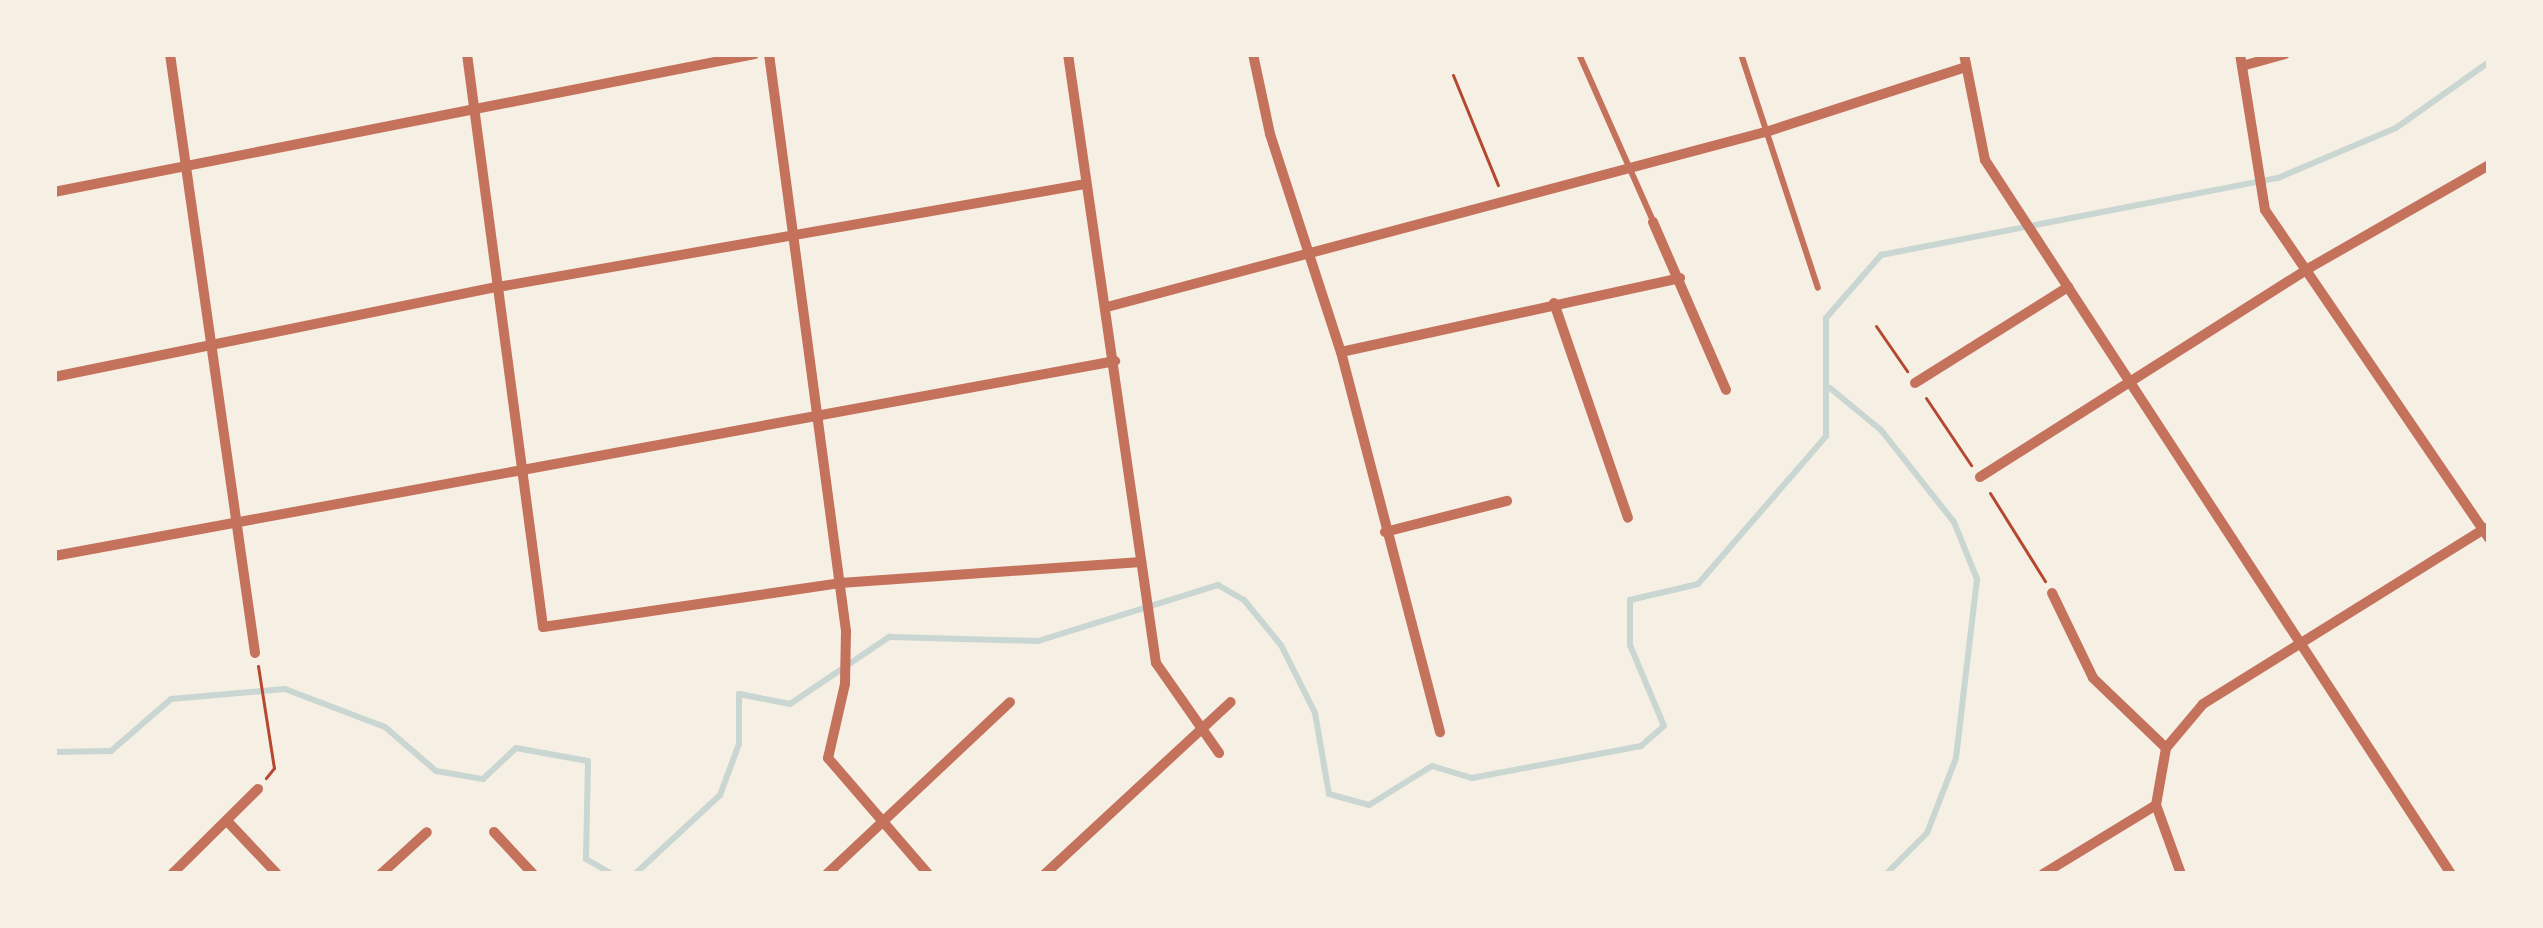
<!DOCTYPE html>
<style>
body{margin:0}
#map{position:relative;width:2543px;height:928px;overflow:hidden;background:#f6efe4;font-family:"Crimson Pro",serif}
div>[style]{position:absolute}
.stream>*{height:6px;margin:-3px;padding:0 3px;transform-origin:3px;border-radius:3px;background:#c9d6d2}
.path>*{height:3px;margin:-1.5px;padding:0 1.5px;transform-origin:1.5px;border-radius:1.5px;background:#b5482f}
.service>*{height:6px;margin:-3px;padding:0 3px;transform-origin:3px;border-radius:3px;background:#c5725c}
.minor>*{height:10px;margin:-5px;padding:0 5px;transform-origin:5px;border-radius:5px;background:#c5725c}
span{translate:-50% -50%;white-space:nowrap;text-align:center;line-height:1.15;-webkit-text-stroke:10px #f6efe4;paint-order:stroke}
.frame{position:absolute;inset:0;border:57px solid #f6efe4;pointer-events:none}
</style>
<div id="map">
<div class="stream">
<i style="left:1830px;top:388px;width:66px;rotate:39.5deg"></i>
<i style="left:1881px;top:430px;width:117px;rotate:51.6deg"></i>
<i style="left:1954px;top:522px;width:61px;rotate:68deg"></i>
<i style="left:1977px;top:579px;width:180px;rotate:96.7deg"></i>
<i style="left:1956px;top:758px;width:80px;rotate:111.1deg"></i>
<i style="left:1927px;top:833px;width:58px;rotate:135deg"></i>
<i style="left:54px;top:752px;width:57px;rotate:-1deg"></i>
<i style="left:111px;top:751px;width:79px;rotate:-40.9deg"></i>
<i style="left:171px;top:699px;width:114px;rotate:-5deg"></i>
<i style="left:285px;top:689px;width:107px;rotate:20.8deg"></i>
<i style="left:385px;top:727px;width:67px;rotate:40.8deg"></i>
<i style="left:436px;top:771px;width:48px;rotate:9.7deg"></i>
<i style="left:483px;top:779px;width:45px;rotate:-43.2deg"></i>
<i style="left:516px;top:748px;width:73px;rotate:10.2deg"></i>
<i style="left:588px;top:761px;width:98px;rotate:91.2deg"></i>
<i style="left:586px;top:859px;width:30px;rotate:30deg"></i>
<i style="left:635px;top:874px;width:116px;rotate:-42.9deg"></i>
<i style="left:720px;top:795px;width:54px;rotate:-69.6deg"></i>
<i style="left:739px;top:744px;width:50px;rotate:-90deg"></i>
<i style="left:739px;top:694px;width:52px;rotate:11.1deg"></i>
<i style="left:790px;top:704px;width:120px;rotate:-34.1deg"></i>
<i style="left:889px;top:637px;width:149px;rotate:1.5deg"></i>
<i style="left:1038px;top:641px;width:189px;rotate:-17.3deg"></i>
<i style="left:1218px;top:585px;width:30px;rotate:30deg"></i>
<i style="left:1244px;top:600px;width:58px;rotate:50.6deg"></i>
<i style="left:1281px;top:645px;width:76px;rotate:63.4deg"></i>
<i style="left:1315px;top:713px;width:82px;rotate:80.2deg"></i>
<i style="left:1329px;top:794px;width:41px;rotate:15.4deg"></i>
<i style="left:1369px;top:805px;width:74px;rotate:-31.8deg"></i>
<i style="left:1432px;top:766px;width:42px;rotate:16.7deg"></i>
<i style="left:1472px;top:778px;width:172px;rotate:-10.7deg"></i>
<i style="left:1641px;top:746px;width:30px;rotate:-41deg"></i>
<i style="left:1664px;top:726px;width:88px;rotate:-112.8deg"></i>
<i style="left:1630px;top:645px;width:45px;rotate:-90deg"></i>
<i style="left:1630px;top:600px;width:70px;rotate:-13.2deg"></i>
<i style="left:1698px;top:584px;width:196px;rotate:-49.1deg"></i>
<i style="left:1826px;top:436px;width:118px;rotate:-90deg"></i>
<i style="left:1826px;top:318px;width:84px;rotate:-48.9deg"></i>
<i style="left:1881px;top:255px;width:404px;rotate:-11deg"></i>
<i style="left:2278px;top:178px;width:128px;rotate:-23deg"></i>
<i style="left:2396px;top:128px;width:114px;rotate:-35.4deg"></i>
</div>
<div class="path">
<i style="left:1453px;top:75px;width:119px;rotate:67.8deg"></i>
<i style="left:1876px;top:326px;width:55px;rotate:55.4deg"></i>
<i style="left:1926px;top:398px;width:81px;rotate:56.1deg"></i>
<i style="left:1990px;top:493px;width:104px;rotate:58deg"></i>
<i style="left:258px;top:666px;width:103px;rotate:81.1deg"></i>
<i style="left:274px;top:768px;width:13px;rotate:129deg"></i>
</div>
<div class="service">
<i style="left:1579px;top:54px;width:183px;rotate:66.1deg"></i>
<i style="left:1741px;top:54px;width:246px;rotate:71.8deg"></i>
</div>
<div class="minor">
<i style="left:170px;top:54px;width:605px;rotate:81.92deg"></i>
<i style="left:467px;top:54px;width:578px;rotate:82.44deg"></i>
<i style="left:543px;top:627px;width:300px;rotate:-8.4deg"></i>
<i style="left:840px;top:583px;width:302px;rotate:-4deg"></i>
<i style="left:769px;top:54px;width:582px;rotate:82.4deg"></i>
<i style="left:846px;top:631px;width:53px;rotate:91.1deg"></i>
<i style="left:845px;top:684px;width:76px;rotate:102.9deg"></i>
<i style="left:828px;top:758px;width:153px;rotate:49.2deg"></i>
<i style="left:1068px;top:54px;width:615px;rotate:81.78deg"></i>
<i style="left:1156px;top:663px;width:110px;rotate:55deg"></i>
<i style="left:1253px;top:54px;width:82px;rotate:78deg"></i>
<i style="left:1270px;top:134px;width:229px;rotate:72deg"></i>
<i style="left:1341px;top:352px;width:393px;rotate:75.4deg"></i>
<i style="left:1964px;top:54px;width:108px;rotate:78.8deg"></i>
<i style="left:1985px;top:160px;width:853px;rotate:56.87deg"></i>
<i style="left:2240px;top:54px;width:158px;rotate:80.9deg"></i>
<i style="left:2265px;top:210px;width:397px;rotate:55.7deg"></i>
<i style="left:2242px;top:66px;width:45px;rotate:-15.6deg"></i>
<i style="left:54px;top:192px;width:714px;rotate:-11.14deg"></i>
<i style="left:1653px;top:222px;width:183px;rotate:66.5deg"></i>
<i style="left:1554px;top:303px;width:227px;rotate:71deg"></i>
<i style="left:1107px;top:307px;width:685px;rotate:-14.89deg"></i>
<i style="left:1769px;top:131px;width:207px;rotate:-18deg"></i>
<i style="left:1341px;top:352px;width:347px;rotate:-12.3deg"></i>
<i style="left:54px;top:377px;width:453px;rotate:-11.5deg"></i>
<i style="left:498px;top:287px;width:597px;rotate:-9.94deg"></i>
<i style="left:1915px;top:383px;width:181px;rotate:-32.1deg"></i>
<i style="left:1980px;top:477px;width:392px;rotate:-32.4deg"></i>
<i style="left:2311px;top:267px;width:205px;rotate:-29.8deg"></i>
<i style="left:1385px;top:532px;width:126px;rotate:-14.3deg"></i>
<i style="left:54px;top:556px;width:1079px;rotate:-10.41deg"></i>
<i style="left:2052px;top:593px;width:94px;rotate:64.2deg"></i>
<i style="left:2093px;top:678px;width:101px;rotate:43.8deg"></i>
<i style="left:229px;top:823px;width:70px;rotate:46.7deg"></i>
<i style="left:494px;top:832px;width:57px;rotate:47.1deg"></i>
<i style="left:172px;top:874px;width:121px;rotate:-44.7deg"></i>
<i style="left:381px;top:874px;width:62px;rotate:-42.4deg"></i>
<i style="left:827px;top:874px;width:251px;rotate:-43.2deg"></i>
<i style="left:1045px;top:874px;width:253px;rotate:-42.8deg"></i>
<i style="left:2043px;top:874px;width:132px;rotate:-31.4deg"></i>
<i style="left:2181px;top:874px;width:73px;rotate:-109.9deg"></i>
<i style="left:2156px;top:805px;width:58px;rotate:-80deg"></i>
<i style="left:2166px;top:748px;width:57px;rotate:-49.9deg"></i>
<i style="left:2203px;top:704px;width:333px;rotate:-31.9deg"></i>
</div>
<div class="frame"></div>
</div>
